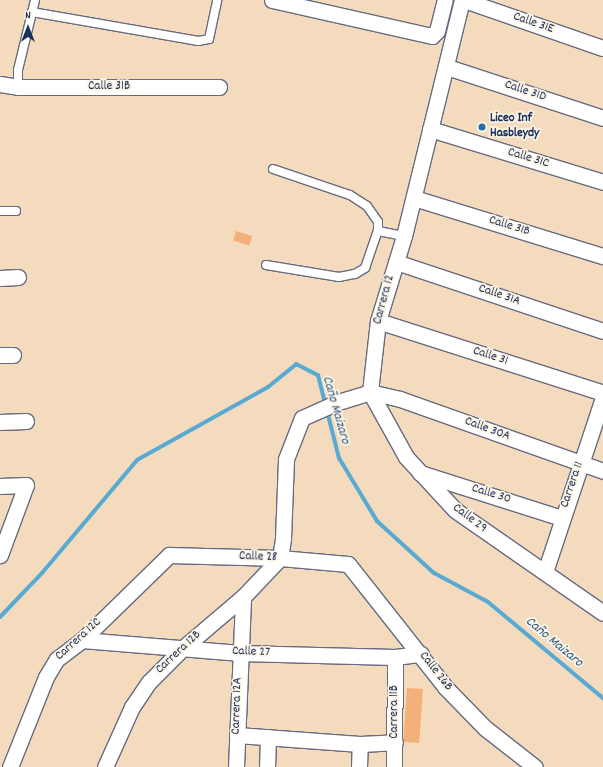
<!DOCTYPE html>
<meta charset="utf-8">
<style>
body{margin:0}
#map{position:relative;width:603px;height:767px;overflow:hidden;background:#f4dbbe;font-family:Dekko,sans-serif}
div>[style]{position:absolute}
.stream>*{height:4px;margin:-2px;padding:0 2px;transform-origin:2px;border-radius:2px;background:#59aad3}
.building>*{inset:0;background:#f3b179;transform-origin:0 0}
.roads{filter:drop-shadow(1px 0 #676b80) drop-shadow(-1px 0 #676b80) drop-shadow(0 1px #676b80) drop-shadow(0 -1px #676b80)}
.service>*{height:8px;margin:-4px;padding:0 4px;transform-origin:4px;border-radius:4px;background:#fff}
.minor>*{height:15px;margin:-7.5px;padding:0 7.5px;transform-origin:7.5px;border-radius:7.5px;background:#fff}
.dots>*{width:11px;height:11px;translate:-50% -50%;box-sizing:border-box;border:2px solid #fcf5e5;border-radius:50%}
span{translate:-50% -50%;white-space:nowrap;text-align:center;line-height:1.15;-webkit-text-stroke:3.5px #fcf5e5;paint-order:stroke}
.street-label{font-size:13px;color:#1b2f5e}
.poi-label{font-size:13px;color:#1b2f5e;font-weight:700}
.left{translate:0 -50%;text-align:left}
.water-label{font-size:14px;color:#315a87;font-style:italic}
.north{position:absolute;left:8px;top:8px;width:40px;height:40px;-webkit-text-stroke:3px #fcf5e5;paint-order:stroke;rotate:0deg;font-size:11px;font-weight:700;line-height:16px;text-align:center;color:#1b2f5e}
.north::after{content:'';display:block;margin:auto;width:14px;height:18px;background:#1b2f5e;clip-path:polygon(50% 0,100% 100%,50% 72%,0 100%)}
</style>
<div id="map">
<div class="stream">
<i style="left:327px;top:411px;width:49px;rotate:75.7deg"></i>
<i style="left:339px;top:458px;width:74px;rotate:58.9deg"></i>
<i style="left:377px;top:521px;width:77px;rotate:42.4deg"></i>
<i style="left:434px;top:573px;width:61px;rotate:28.2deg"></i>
<i style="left:488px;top:602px;width:150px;rotate:39.9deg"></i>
<i style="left:0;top:617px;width:61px;rotate:-46.3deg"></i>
<i style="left:42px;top:573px;width:148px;rotate:-49.9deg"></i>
<i style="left:137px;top:460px;width:150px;rotate:-29.1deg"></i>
<i style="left:268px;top:387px;width:36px;rotate:-39deg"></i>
<i style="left:296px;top:364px;width:25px;rotate:27deg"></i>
<i style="left:318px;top:375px;width:30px;rotate:76deg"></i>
</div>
<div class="building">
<i style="left:236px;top:231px;width:17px;height:10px;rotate:17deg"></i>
<i style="left:407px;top:688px;width:16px;height:54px;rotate:4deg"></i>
</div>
<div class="roads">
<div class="service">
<i style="left:32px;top:12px;width:169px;rotate:9.9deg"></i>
<i style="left:198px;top:41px;width:11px;rotate:-10deg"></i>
<i style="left:209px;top:39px;width:40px;rotate:-78deg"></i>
<i style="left:18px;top:87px;width:17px;rotate:-90deg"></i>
<i style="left:18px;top:70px;width:72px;rotate:-76.3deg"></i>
<i style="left:273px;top:169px;width:81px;rotate:18.7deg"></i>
<i style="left:350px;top:195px;width:20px;rotate:33deg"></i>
<i style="left:367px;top:206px;width:19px;rotate:55deg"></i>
<i style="left:378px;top:222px;width:9px;rotate:90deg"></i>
<i style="left:378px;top:231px;width:26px;rotate:11deg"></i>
<i style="left:0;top:211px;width:16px"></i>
<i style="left:266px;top:265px;width:74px;rotate:9.3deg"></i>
<i style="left:339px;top:277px;width:16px;rotate:-11deg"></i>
<i style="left:355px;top:274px;width:12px;rotate:-31deg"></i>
<i style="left:365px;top:268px;width:39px;rotate:-71deg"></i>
</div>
<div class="minor">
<i style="left:272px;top:0;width:164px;rotate:12.7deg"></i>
<i style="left:432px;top:36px;width:7px;rotate:-45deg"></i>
<i style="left:437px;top:31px;width:32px;rotate:-76deg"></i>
<i style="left:464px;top:0;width:147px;rotate:19.1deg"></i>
<i style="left:447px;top:67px;width:164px;rotate:18.1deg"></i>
<i style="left:0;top:84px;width:18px;rotate:9deg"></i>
<i style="left:18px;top:87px;width:201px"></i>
<i style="left:430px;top:129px;width:181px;rotate:17deg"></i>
<i style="left:414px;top:198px;width:198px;rotate:17.1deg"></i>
<i style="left:396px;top:262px;width:218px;rotate:18.4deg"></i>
<i style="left:0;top:278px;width:18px;rotate:-3deg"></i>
<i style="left:378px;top:321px;width:236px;rotate:17.7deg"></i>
<i style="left:0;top:355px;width:13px"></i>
<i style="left:370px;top:392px;width:71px;rotate:-83.6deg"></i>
<i style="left:378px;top:321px;width:89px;rotate:-73deg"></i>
<i style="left:404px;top:236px;width:243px;rotate:-76.2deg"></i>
<i style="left:370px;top:392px;width:74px;rotate:61deg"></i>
<i style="left:406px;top:457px;width:72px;rotate:47.2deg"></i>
<i style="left:455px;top:510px;width:180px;rotate:34.8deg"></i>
<i style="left:0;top:422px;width:26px;rotate:-2deg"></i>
<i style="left:420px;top:473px;width:149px;rotate:17.6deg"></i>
<i style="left:0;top:486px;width:26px;rotate:-2deg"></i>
<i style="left:26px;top:485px;width:75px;rotate:110.4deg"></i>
<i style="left:545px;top:572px;width:183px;rotate:-71.6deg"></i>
<i style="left:82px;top:640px;width:159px;rotate:4.7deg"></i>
<i style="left:240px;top:653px;width:155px;rotate:1.5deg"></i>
<i style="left:395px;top:657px;width:26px;rotate:-7deg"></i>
<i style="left:237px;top:735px;width:123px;rotate:4.2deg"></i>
<i style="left:360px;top:744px;width:35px;rotate:-3deg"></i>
<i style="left:10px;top:767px;width:97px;rotate:-68.2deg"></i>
<i style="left:46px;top:677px;width:21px;rotate:-59deg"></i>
<i style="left:57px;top:659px;width:31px;rotate:-37deg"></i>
<i style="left:82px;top:640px;width:122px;rotate:-44.3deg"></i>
<i style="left:169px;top:555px;width:111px;rotate:1.5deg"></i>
<i style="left:280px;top:558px;width:68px;rotate:5deg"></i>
<i style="left:348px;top:564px;width:157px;rotate:51.7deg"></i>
<i style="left:445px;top:687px;width:57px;rotate:45.7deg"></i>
<i style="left:485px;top:728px;width:63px;rotate:38deg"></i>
<i style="left:105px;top:767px;width:66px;rotate:-65.8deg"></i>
<i style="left:132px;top:707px;width:30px;rotate:-56deg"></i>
<i style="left:149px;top:682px;width:48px;rotate:-45deg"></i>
<i style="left:183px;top:648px;width:79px;rotate:-40.4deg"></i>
<i style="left:243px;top:597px;width:54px;rotate:-46.5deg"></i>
<i style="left:280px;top:558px;width:20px;rotate:-81deg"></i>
<i style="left:283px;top:538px;width:79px;rotate:-87.8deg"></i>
<i style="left:286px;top:459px;width:44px;rotate:-68.7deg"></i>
<i style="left:302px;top:418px;width:39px;rotate:-24deg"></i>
<i style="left:338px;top:402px;width:34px;rotate:-17deg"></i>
<i style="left:370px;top:392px;width:31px;rotate:13deg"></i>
<i style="left:400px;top:399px;width:215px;rotate:19.5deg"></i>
<i style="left:236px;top:767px;width:170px;rotate:-87.6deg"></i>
<i style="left:267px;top:767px;width:30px;rotate:-88deg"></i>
<i style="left:359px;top:767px;width:23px;rotate:-88deg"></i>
<i style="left:394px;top:767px;width:110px;rotate:-89.5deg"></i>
</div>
</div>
<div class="dots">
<i style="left:482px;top:127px;background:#1f6fb2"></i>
</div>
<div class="street-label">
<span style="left:533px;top:24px;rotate:19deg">Calle 31E</span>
<span style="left:109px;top:87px">Calle 31B</span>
<span style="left:525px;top:92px;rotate:18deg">Calle 31D</span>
<span style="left:528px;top:159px;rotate:17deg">Calle 31C</span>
<span style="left:509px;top:227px;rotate:17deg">Calle 31B</span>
<span style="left:499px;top:296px;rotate:19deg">Calle 31A</span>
<span style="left:385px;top:300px;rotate:-75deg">Carrera 12</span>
<span style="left:490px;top:357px;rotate:18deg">Calle 31</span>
<span style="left:487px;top:430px;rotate:20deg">Calle 30A</span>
<span style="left:573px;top:485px;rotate:-71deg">Carrera 11</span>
<span style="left:491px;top:495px;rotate:17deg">Calle 30</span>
<span style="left:469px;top:519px;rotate:37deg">Calle 29</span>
<span style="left:258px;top:558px;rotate:2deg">Calle 28</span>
<span style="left:79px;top:640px;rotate:-42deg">Carrera 12C</span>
<span style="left:179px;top:653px;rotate:-43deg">Carrera 12B</span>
<span style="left:251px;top:653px;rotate:2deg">Calle 27</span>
<span style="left:435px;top:672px;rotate:52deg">Calle 26B</span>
<span style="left:238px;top:706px;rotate:-88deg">Carrera 12A</span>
<span style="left:395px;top:712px;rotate:-90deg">Carrera 11B</span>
</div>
<div class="poi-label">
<span class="left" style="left:490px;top:127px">Liceo Inf<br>Hasbleydy</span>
</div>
<div class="water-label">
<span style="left:336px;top:410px;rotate:74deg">Caño Maizaro</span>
<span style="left:554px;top:642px;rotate:40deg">Caño Maizaro</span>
</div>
<div class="north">N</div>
</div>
